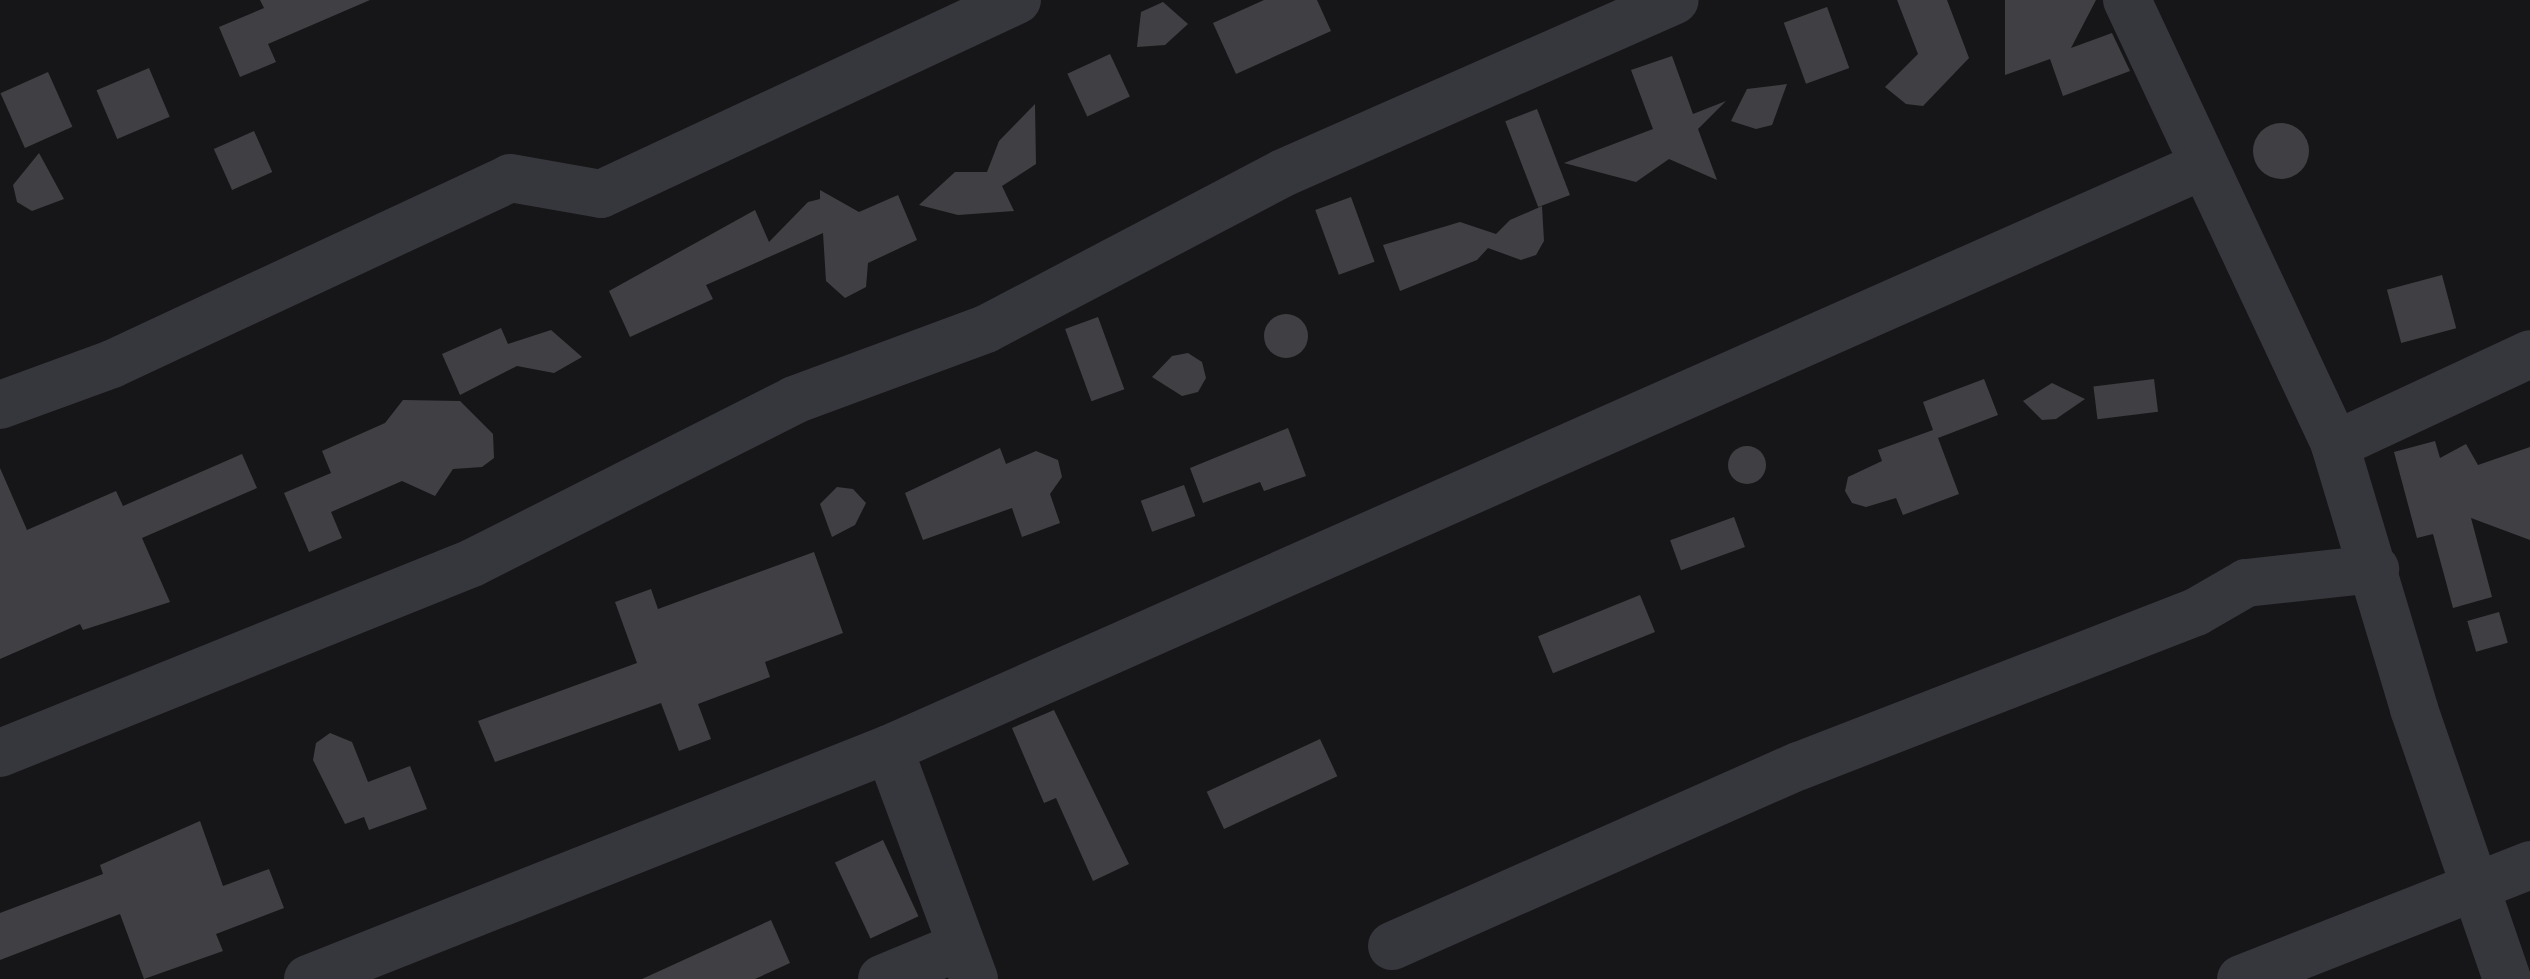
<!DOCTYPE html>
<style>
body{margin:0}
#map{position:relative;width:2530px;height:979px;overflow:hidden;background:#161517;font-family:Mulish,sans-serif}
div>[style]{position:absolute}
.building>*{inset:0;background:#404044;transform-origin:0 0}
.round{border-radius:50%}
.minor>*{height:48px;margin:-24px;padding:0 24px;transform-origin:24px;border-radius:24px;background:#36373c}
span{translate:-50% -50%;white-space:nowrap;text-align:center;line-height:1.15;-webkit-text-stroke:8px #111012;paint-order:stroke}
</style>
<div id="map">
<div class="building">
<i style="clip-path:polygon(260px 0,370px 0,268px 44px,276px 62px,240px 77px,219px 27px,264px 8px)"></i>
<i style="clip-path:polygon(1264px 0,1317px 0,1331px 31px,1236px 74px,1213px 23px)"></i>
<i style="clip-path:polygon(1897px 0,1947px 0,1969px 58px,1923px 106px,1906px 104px,1885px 87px,1918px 54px)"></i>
<i style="clip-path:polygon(2005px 0,2096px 0,2071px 48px,2112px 33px,2130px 71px,2063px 96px,2050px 59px,2005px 75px)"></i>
<i style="clip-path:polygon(1163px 2px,1188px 24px,1165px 45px,1137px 47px,1141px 12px)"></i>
<i style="left:1827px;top:7px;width:65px;height:46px;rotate:70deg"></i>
<i style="left:1110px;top:54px;width:47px;height:47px;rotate:65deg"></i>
<i style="clip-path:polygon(1672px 56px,1693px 114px,1726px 101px,1698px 129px,1717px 180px,1669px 159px,1636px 182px,1564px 163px,1653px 129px,1631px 70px)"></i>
<i style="left:149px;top:68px;width:53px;height:57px;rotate:67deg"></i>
<i style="left:48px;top:72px;width:60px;height:52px;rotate:66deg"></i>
<i style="clip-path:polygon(1787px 84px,1772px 125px,1756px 129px,1731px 121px,1747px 89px)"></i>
<i style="clip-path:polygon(1035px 104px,1036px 164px,1002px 186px,1014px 211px,958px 215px,919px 205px,955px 172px,987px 172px,999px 141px)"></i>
<i style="left:1537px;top:109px;width:92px;height:34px;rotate:69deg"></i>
<i class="round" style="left:2253px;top:123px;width:56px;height:56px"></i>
<i style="left:254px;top:131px;width:45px;height:44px;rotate:66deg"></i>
<i style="clip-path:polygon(39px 153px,64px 199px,32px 211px,17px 202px,13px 185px)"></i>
<i style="clip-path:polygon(820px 190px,859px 212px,898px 195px,917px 240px,868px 263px,866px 287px,845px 298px,826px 281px,823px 233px,706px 285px,713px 299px,630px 337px,609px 291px,755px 210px,769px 242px,808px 202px,820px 199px)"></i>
<i style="left:1351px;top:197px;width:69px;height:38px;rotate:70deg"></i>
<i style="clip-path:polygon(1542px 206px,1544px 241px,1536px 255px,1521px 260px,1488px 248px,1477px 260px,1400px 291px,1383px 245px,1460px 222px,1496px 234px,1510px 220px)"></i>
<i style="left:2442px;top:275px;width:55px;height:57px;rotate:75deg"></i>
<i class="round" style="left:1264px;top:314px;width:44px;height:44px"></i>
<i style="left:1098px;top:317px;width:77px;height:35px;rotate:70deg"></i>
<i style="clip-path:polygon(501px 328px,508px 344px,551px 330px,582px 357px,554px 373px,517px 366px,460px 395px,442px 354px)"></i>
<i style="clip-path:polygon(1188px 353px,1202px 362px,1206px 378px,1198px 392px,1182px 396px,1152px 377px,1172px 356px)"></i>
<i style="clip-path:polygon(1984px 379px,1998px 415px,1938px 438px,1959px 494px,1903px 515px,1896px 498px,1866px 507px,1852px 503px,1845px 491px,1848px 477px,1882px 461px,1878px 450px,1933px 430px,1923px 402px)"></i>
<i style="left:2154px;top:379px;width:33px;height:61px;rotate:83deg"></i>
<i style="clip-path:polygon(2052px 383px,2085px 399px,2056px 419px,2042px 420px,2023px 401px)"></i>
<i style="clip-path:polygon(403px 400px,460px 401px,493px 434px,494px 458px,482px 467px,453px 469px,435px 496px,402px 481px,331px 512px,342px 538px,309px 552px,284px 493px,331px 473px,322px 451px,385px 423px)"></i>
<i style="clip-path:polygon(1288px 428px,1306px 476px,1264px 491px,1260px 482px,1203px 503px,1190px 468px)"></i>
<i style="clip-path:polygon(2435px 441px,2440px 458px,2466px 444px,2478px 465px,2530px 447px,2530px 540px,2471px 518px,2492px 597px,2453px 608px,2433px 534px,2417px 538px,2394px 452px)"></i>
<i class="round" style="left:1728px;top:446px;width:38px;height:38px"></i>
<i style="clip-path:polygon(1000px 448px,1006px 464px,1036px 451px,1058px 460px,1062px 477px,1050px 494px,1060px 523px,1022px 537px,1012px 508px,923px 540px,905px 493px)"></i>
<i style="clip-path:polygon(242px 454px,257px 488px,142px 538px,170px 602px,83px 630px,80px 624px,0 659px,0 468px,27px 530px,116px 491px,123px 506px)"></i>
<i style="left:1184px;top:485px;width:33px;height:46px;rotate:70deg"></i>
<i style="clip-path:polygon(837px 487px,853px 489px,866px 503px,855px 525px,832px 537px,820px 504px)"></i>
<i style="left:1734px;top:517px;width:32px;height:68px;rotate:70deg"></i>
<i style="clip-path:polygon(814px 552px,843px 633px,765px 662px,770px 677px,698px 704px,711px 739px,679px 751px,661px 703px,495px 762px,478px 721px,637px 663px,615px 602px,651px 589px,658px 609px)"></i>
<i style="left:1640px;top:595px;width:40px;height:110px;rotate:68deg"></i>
<i style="left:2499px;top:612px;width:32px;height:33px;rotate:74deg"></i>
<i style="clip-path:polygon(1054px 710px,1129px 864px,1093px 881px,1056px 798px,1044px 803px,1012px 728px)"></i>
<i style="clip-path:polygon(330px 733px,352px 742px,368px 782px,410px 766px,427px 809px,369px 830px,364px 817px,345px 824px,313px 760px,316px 743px)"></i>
<i style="left:1320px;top:739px;width:41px;height:125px;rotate:65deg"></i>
<i style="clip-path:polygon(200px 821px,223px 886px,269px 869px,284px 908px,216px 934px,223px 951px,144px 979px,120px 914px,0 960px,0 913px,103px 874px,100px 865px)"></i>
<i style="left:883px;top:840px;width:84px;height:53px;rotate:65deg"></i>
<i style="clip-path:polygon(771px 920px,790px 963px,755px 979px,642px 979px)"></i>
</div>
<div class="minor">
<i style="left:2127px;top:0;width:491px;rotate:64.9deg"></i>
<i style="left:2335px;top:445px;width:276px;rotate:73.3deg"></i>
<i style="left:2414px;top:709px;width:286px;rotate:71deg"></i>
<i style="left:0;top:405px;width:119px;rotate:-20.1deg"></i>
<i style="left:112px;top:364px;width:439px;rotate:-25deg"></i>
<i style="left:510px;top:178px;width:92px;rotate:10deg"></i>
<i style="left:601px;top:194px;width:459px;rotate:-25deg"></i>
<i style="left:2335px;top:445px;width:215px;rotate:-25deg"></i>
<i style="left:889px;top:749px;width:245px;rotate:69.7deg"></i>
<i style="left:0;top:753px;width:509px;rotate:-21.93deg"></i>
<i style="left:472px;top:563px;width:361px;rotate:-26.8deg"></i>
<i style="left:794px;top:400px;width:205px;rotate:-20.3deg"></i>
<i style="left:986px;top:329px;width:335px;rotate:-27.7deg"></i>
<i style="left:1283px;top:173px;width:428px;rotate:-23.8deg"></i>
<i style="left:1392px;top:946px;width:445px;rotate:-23.9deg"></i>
<i style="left:1799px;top:766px;width:426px;rotate:-21.2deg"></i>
<i style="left:2196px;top:612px;width:58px;rotate:-30.1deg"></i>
<i style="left:2246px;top:583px;width:130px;rotate:-6.2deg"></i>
<i style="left:308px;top:979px;width:625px;rotate:-21.6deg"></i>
<i style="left:889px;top:749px;width:1437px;rotate:-23.94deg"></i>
<i style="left:882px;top:979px;width:86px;rotate:-22.7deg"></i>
<i style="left:2241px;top:979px;width:311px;rotate:-21.5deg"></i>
</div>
</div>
